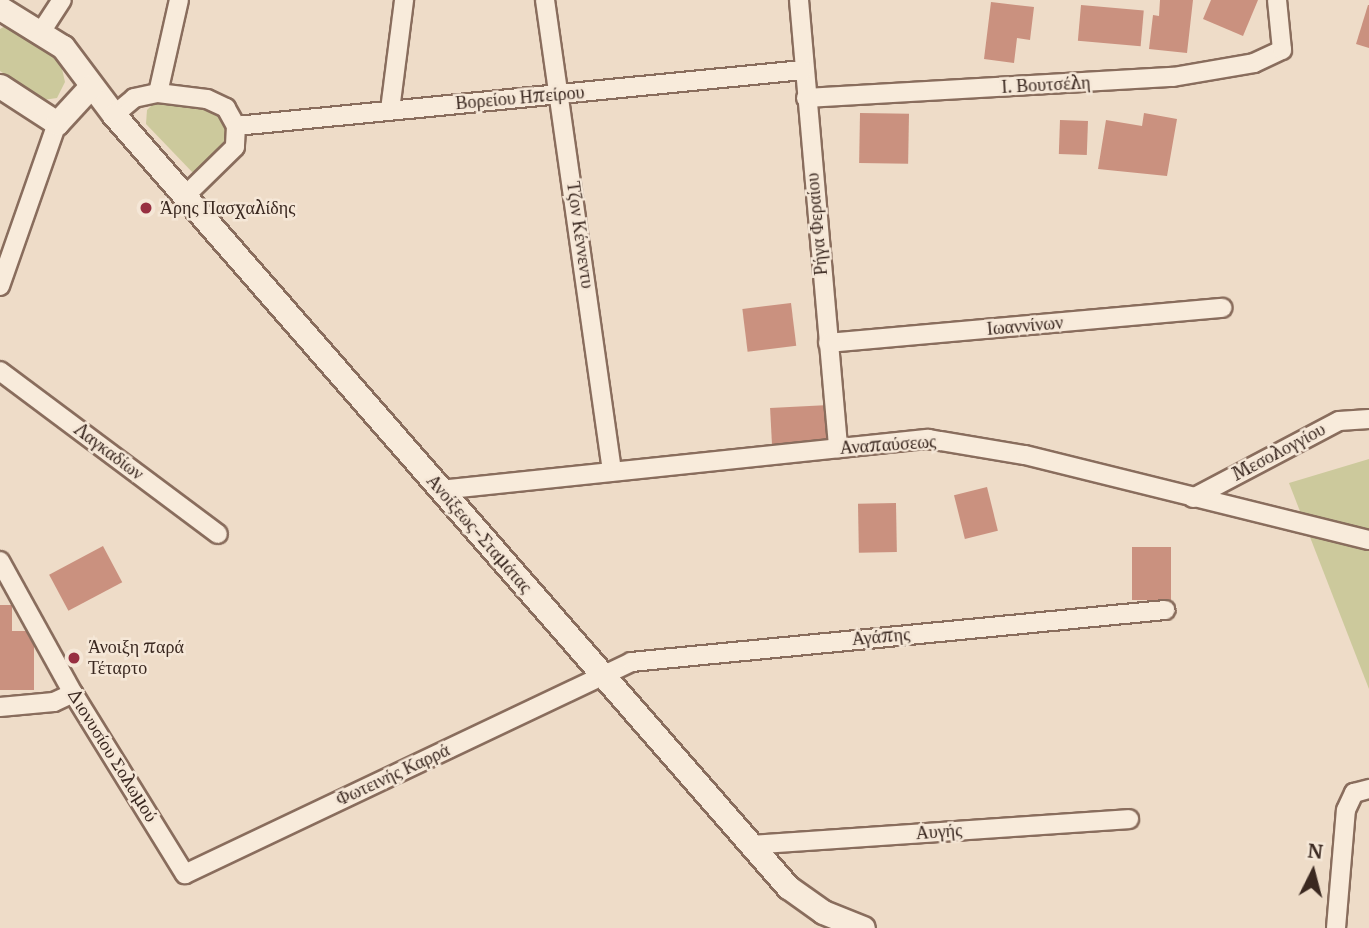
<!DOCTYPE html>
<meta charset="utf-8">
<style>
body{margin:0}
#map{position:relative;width:1369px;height:928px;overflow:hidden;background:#eedcc8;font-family:Merriweather,serif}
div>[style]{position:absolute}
.green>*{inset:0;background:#ccc99c}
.building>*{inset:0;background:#ca917f;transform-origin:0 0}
.roads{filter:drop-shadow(2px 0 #896d5d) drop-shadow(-2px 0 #896d5d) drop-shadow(0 2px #896d5d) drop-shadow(0 -2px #896d5d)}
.minor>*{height:18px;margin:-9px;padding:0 9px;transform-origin:9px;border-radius:9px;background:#f8ebdb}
.tertiary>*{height:23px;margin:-11.5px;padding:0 11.5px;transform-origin:11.5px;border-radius:11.5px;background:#f8ebdb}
.dots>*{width:19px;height:19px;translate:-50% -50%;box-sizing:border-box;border:4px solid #f5e7d7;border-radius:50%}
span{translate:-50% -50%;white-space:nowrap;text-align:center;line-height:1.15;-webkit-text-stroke:5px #f5e7d7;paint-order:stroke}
.street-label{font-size:18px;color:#3a2820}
.poi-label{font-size:18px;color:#3a2820}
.left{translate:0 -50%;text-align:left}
.north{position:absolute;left:1278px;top:837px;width:70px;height:70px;-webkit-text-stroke:5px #f5e7d7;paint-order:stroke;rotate:6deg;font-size:19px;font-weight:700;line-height:28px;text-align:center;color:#3a2820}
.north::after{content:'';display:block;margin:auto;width:24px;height:32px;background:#3a2820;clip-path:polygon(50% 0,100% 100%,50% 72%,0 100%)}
</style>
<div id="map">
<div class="green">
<i style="clip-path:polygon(12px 22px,60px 60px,65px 82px,57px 98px,43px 100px,0 71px,0 29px)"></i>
<i style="clip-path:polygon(175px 102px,217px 113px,226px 125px,225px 150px,195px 175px,146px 124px,147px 110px,154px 103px)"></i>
<i style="clip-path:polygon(1369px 459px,1369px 689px,1289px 483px)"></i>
</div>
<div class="building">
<i style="clip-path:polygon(1160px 0,1193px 0,1187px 53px,1149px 49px,1153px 15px,1159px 16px)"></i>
<i style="clip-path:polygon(1211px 0,1258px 0,1243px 36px,1203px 19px)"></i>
<i style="clip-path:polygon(991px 2px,1034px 7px,1030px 40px,1017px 38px,1014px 63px,984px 59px)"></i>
<i style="left:1081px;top:5px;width:63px;height:36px;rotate:5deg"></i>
<i style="clip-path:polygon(1368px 5px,1369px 5px,1369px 48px,1356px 44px)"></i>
<i style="left:860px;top:113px;width:49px;height:50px;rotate:1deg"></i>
<i style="clip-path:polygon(1144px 113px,1177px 119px,1167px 176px,1098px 169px,1106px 120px,1142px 126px)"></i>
<i style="left:1060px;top:120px;width:28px;height:34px;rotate:2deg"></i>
<i style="left:791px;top:303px;width:43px;height:49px;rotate:83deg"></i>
<i style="left:829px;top:405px;width:38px;height:59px;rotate:87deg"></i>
<i style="left:987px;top:487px;width:45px;height:34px;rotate:76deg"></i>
<i style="left:896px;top:503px;width:49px;height:38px;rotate:89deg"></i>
<i style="left:103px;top:546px;width:41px;height:61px;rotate:62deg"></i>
<i style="left:1132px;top:547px;width:39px;height:53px"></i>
<i style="clip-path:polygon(0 605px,12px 605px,12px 631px,34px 631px,34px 690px,0 690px)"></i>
</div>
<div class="roads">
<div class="minor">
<i style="left:545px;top:0;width:476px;rotate:81.9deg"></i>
<i style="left:799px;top:0;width:450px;rotate:85deg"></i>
<i style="left:41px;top:32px;width:38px;rotate:-57deg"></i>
<i style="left:158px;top:93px;width:95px;rotate:-77.3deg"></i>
<i style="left:806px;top:98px;width:368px;rotate:-3.3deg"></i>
<i style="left:1173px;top:77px;width:82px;rotate:-9.8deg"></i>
<i style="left:1254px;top:63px;width:31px;rotate:-25deg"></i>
<i style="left:1282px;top:50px;width:50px;rotate:-95.7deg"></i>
<i style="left:390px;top:110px;width:111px;rotate:-82.7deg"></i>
<i style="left:114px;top:115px;width:26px;rotate:-40deg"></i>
<i style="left:134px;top:98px;width:25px;rotate:-12deg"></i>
<i style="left:158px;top:93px;width:49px;rotate:7deg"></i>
<i style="left:207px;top:99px;width:21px;rotate:25deg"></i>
<i style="left:226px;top:108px;width:21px;rotate:61deg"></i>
<i style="left:236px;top:126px;width:21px;rotate:93deg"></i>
<i style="left:235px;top:147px;width:70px;rotate:135.6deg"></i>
<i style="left:236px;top:126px;width:570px;rotate:-5.64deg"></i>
<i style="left:0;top:286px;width:173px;rotate:-70.7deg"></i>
<i style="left:828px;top:343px;width:396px;rotate:-5.1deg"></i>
<i style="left:0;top:371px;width:272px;rotate:36.8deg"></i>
<i style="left:440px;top:490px;width:491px;rotate:-6deg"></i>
<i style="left:928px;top:439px;width:98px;rotate:9.4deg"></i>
<i style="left:1025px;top:455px;width:354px;rotate:13.9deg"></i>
<i style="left:1193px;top:498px;width:165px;rotate:-27.8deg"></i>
<i style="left:1339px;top:421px;width:30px;rotate:-4deg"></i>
<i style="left:0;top:561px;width:151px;rotate:61.1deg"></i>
<i style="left:73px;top:693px;width:213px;rotate:58.3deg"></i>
<i style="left:185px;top:874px;width:494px;rotate:-25.4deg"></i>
<i style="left:631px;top:662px;width:537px;rotate:-5.56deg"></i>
<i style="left:0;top:707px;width:54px;rotate:-5.3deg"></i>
<i style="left:54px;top:702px;width:21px;rotate:-25deg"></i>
<i style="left:749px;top:845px;width:381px;rotate:-3.9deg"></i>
<i style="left:1336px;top:928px;width:118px;rotate:-85.2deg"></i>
<i style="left:1346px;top:810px;width:19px;rotate:-65deg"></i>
<i style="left:1354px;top:793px;width:16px;rotate:-15deg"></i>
</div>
<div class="tertiary">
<i style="left:0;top:8px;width:74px;rotate:31.8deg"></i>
<i style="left:63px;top:47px;width:85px;rotate:53.1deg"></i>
<i style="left:114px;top:115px;width:1025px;rotate:48.88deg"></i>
<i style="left:788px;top:887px;width:43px;rotate:35.5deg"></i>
<i style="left:823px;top:912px;width:43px;rotate:21.8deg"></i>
<i style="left:0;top:86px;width:68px;rotate:33deg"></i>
<i style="left:57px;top:123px;width:50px;rotate:-47.4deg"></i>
</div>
</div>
<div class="dots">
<i style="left:146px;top:208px;background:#972f41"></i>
<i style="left:74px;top:658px;background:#972f41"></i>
</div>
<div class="street-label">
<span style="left:1046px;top:85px;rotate:-3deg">Ι. Βουτσέλη</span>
<span style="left:520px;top:98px;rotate:-5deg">Βορείου Ηπείρου</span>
<span style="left:817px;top:224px;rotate:-95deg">Ρήγα Φεραίου</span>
<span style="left:580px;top:235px;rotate:82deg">Τζον Κέννεντυ</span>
<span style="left:1025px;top:326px;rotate:-5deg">Ιωαννίνων</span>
<span style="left:888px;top:445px;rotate:-4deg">Αναπαύσεως</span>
<span style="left:109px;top:452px;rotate:37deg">Λαγκαδίων</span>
<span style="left:1279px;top:452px;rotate:-28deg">Μεσολογγίου</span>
<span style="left:479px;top:534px;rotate:49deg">Ανοίξεως-Σταμάτας</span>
<span style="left:881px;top:637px;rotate:-5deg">Αγάπης</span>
<span style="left:112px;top:755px;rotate:58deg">Διονυσίου Σολωμού</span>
<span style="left:393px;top:775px;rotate:-25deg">Φωτεινής Καρρά</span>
<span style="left:939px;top:832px;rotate:-4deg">Αυγής</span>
</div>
<div class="poi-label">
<span class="left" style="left:160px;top:208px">Άρης Πασχαλίδης</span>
<span class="left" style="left:88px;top:658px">Άνοιξη παρά<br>Τέταρτο</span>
</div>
<div class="north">N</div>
</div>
